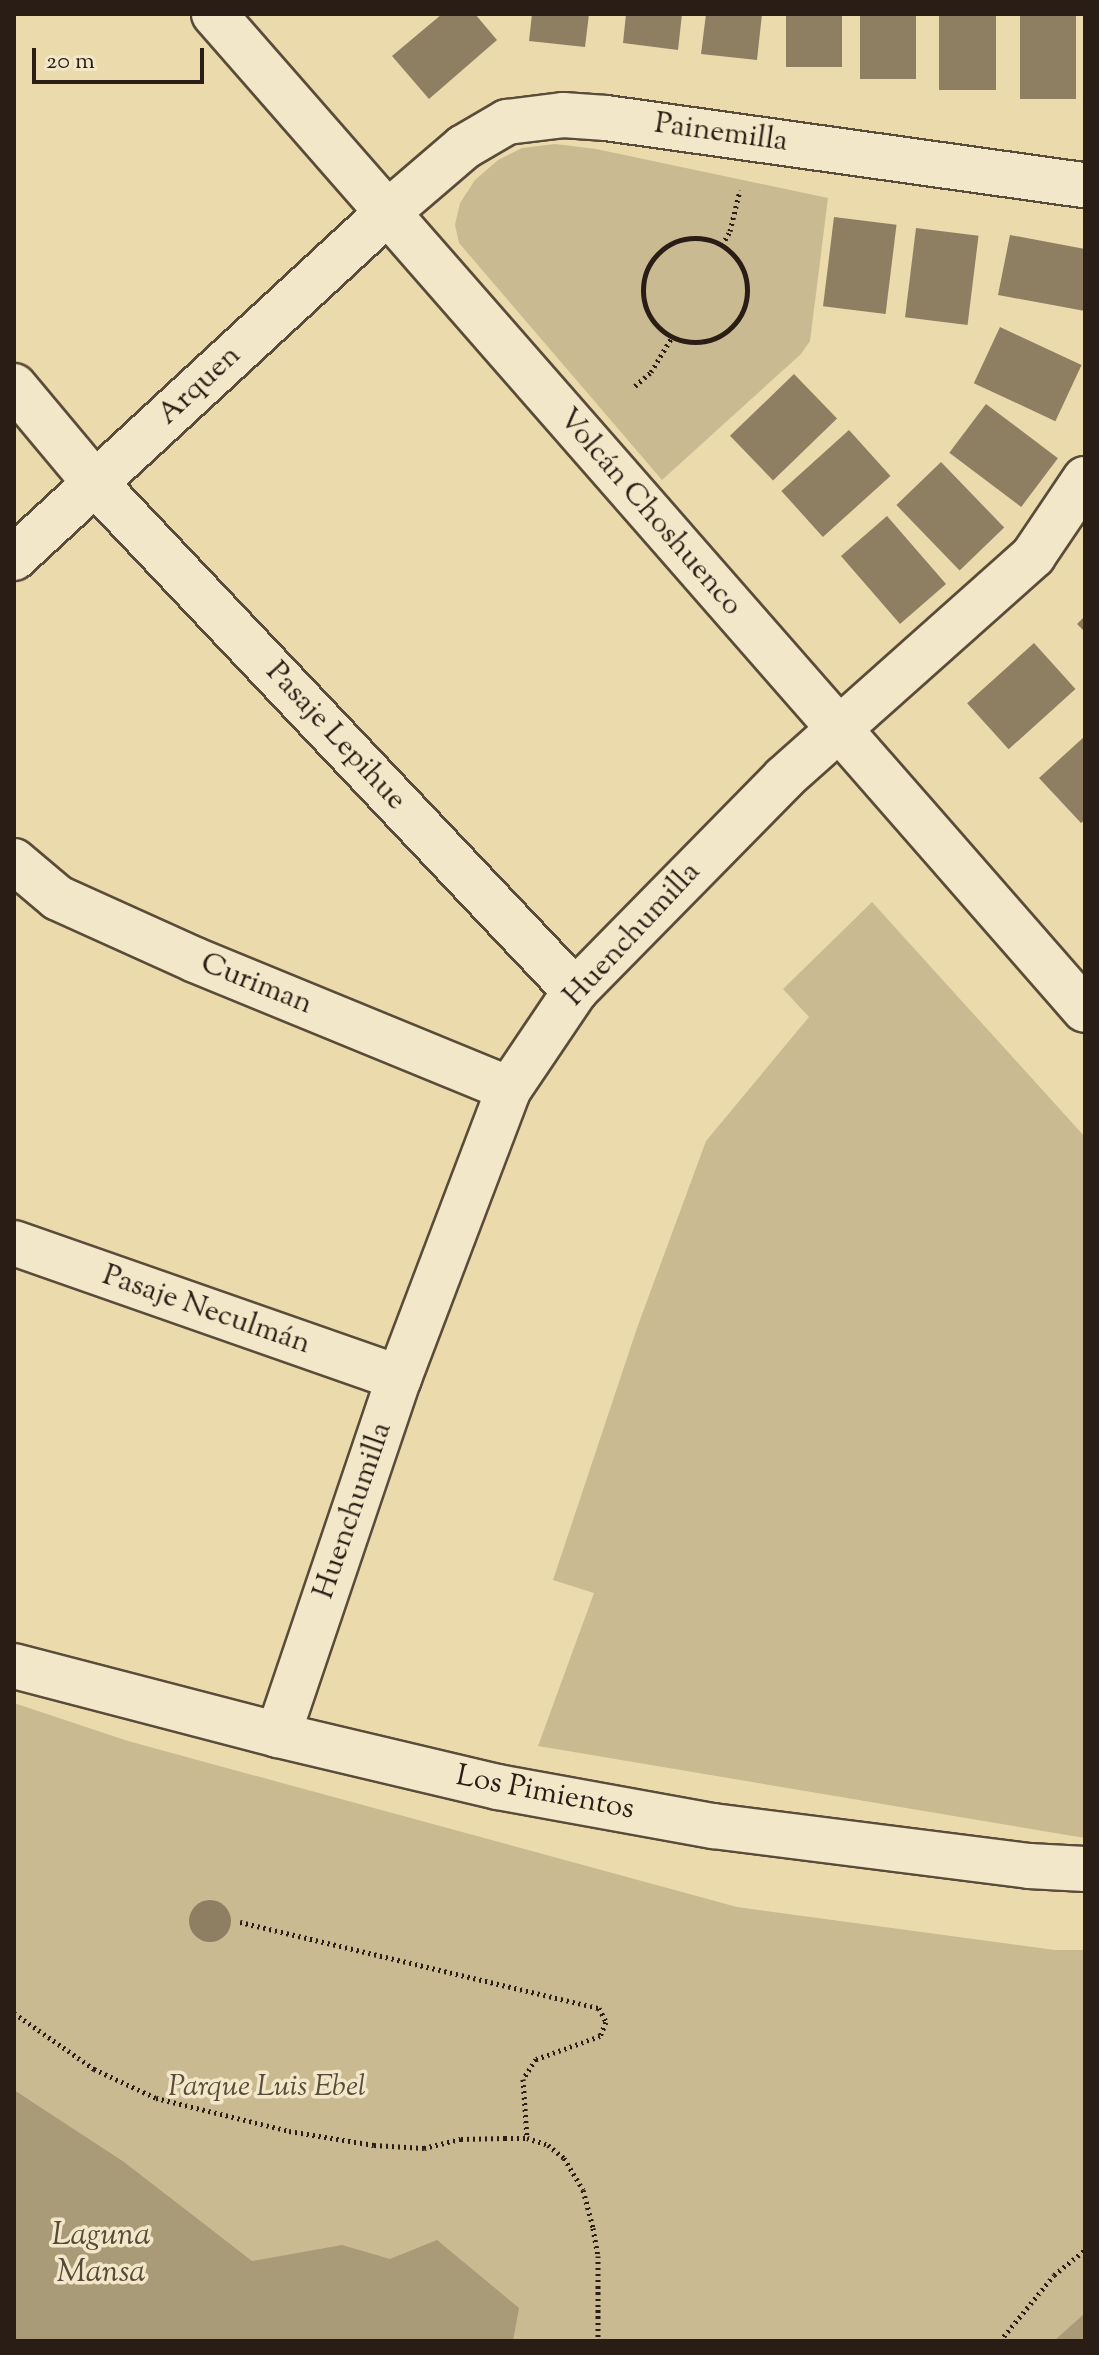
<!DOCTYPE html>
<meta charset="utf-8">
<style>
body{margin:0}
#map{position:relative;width:1099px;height:2355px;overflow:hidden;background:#ebdaab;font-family:"Sorts Mill Goudy",serif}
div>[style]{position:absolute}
.green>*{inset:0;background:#caba92}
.water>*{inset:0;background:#a99a78}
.building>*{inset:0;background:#8e7f63;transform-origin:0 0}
.round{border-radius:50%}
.path>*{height:5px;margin-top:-2.5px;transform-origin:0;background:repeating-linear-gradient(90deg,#291d15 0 2px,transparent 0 6px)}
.path>.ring{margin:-2.5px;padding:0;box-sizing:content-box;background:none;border:5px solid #291d15;border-radius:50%}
.roads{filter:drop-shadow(2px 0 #5a4c3a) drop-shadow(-2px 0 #5a4c3a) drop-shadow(0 2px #5a4c3a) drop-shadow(0 -2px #5a4c3a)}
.street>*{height:44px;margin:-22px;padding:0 22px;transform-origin:22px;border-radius:22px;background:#f2e7c8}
.secondary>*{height:44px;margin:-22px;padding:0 22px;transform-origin:22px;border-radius:22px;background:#f2e7c8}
span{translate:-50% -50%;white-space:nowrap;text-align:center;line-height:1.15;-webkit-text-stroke:7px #f2e7c8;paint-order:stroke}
.street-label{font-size:30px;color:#291d15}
.park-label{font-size:30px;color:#594c3a;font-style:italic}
.water-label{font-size:32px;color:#564938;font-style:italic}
.frame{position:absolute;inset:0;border:16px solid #291d15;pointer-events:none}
.scale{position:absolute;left:32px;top:48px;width:172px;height:36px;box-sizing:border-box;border:4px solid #291d15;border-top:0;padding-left:10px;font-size:24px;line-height:28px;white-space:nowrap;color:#291d15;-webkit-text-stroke:6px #f2e7c8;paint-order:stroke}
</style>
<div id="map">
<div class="green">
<i style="clip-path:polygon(555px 144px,596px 149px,828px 198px,810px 341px,801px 354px,662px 480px,459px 243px,455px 225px,460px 203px,475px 180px,498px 160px,522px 148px)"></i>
<i style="clip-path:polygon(872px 902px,1085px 1137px,1085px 1838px,538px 1746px,594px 1593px,553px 1580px,637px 1328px,706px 1141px,809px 1017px,783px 989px)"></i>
<i style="clip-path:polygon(14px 1703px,128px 1741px,737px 1907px,1055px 1950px,1085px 1950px,1085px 2341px,14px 2341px)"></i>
</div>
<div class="water">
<i style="clip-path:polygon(14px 2090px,124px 2162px,252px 2261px,342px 2245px,390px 2259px,437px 2240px,519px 2308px,513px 2341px,14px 2341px)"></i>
<i style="clip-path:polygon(1085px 2313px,1085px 2341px,1054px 2341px)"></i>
</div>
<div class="building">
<i style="clip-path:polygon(442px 14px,475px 14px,497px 40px,429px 99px,392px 56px)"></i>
<i style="clip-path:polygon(532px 14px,589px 14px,585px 47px,529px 41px)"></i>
<i style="clip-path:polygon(626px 14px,682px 14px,678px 50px,623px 43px)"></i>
<i style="clip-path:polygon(706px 14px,762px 14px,757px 60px,701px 54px)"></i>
<i style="left:786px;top:14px;width:56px;height:53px"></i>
<i style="left:860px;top:14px;width:56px;height:65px"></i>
<i style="left:939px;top:14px;width:57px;height:76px"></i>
<i style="left:1020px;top:14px;width:56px;height:85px"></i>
<i style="left:834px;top:217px;width:63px;height:90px;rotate:7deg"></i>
<i style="left:916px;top:228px;width:63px;height:90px;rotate:7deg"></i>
<i style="clip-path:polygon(1010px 235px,1085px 249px,1085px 311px,998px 295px)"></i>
<i style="left:1000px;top:327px;width:90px;height:62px;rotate:25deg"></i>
<i style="left:794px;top:374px;width:62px;height:89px;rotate:46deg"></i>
<i style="left:986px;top:404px;width:90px;height:61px;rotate:37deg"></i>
<i style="left:849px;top:430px;width:62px;height:91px;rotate:48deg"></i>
<i style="left:941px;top:462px;width:91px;height:62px;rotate:46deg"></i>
<i style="left:887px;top:516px;width:90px;height:61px;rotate:49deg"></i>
<i style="clip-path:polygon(1085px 616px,1085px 632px,1077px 624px)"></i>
<i style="left:1034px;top:643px;width:62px;height:90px;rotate:48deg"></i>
<i style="clip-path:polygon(1085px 736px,1085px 820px,1081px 823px,1039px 778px)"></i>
<i class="round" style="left:189px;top:1900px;width:42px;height:42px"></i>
</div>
<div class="path">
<i class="ring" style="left:643px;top:238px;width:99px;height:99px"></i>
<i style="left:722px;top:245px;width:16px;rotate:-60deg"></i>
<i style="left:730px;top:231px;width:42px;rotate:-76.3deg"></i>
<i style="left:635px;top:386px;width:21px;rotate:-41deg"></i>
<i style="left:651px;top:372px;width:41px;rotate:-59deg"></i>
<i style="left:240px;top:1922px;width:369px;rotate:13.5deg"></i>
<i style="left:599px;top:2008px;width:16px;rotate:63deg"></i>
<i style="left:606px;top:2022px;width:15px;rotate:113deg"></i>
<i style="left:600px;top:2036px;width:68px;rotate:160.2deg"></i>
<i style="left:536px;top:2059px;width:24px;rotate:123deg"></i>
<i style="left:523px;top:2079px;width:59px;rotate:86.1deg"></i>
<i style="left:14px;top:2013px;width:98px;rotate:35deg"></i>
<i style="left:94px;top:2069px;width:68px;rotate:25.1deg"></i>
<i style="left:156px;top:2098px;width:137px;rotate:13.9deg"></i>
<i style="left:289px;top:2131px;width:86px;rotate:9.4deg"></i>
<i style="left:374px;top:2145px;width:50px;rotate:3.4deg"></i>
<i style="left:424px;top:2148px;width:38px;rotate:-14deg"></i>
<i style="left:461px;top:2139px;width:44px;rotate:-1.3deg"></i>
<i style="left:505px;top:2138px;width:22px"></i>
<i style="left:527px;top:2138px;width:22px;rotate:18deg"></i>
<i style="left:548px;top:2145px;width:21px;rotate:39deg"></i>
<i style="left:564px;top:2158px;width:37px;rotate:59deg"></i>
<i style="left:583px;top:2190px;width:39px;rotate:75deg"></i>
<i style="left:593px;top:2228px;width:28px;rotate:80deg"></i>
<i style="left:598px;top:2256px;width:85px;rotate:90deg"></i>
<i style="left:1000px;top:2341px;width:85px;rotate:-50.7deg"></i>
<i style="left:1054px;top:2275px;width:40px;rotate:-39deg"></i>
</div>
<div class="roads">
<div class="street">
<i style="left:14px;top:386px;width:126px;rotate:50.1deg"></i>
<i style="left:95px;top:483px;width:699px;rotate:46.62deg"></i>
<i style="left:14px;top:558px;width:508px;rotate:-42.77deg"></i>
<i style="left:387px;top:213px;width:101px;rotate:-40.6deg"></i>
<i style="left:464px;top:147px;width:50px;rotate:-30.2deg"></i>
<i style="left:507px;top:122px;width:56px;rotate:-7.1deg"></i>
<i style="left:563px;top:115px;width:43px;rotate:4deg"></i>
<i style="left:606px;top:118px;width:484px;rotate:8deg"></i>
<i style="left:14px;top:861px;width:57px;rotate:40.1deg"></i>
<i style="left:58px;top:898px;width:150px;rotate:24.3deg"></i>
<i style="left:195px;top:960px;width:339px;rotate:22.3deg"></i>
<i style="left:14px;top:1243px;width:408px;rotate:19.3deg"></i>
<i style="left:14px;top:1666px;width:273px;rotate:14.6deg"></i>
<i style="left:278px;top:1735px;width:226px;rotate:13.3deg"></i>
<i style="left:498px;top:1787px;width:219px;rotate:10.3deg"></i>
<i style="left:713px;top:1826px;width:319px;rotate:7.2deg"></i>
<i style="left:1029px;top:1866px;width:56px;rotate:3.1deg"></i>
<i style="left:278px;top:1735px;width:377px;rotate:-71.3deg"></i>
<i style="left:399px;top:1378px;width:309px;rotate:-69.2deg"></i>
<i style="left:509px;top:1089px;width:118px;rotate:-56deg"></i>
<i style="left:575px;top:991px;width:298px;rotate:-45.5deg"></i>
<i style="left:784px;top:778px;width:334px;rotate:-41.7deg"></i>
<i style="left:1033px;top:556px;width:93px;rotate:-56deg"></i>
</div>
<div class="secondary">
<i style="left:214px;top:14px;width:1323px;rotate:48.83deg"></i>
</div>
</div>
<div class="street-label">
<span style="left:721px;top:134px;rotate:8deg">Painemilla</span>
<span style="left:200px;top:386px;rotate:-43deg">Arquen</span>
<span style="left:649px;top:513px;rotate:49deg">Volcán Choshuenco</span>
<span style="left:335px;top:737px;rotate:47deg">Pasaje Lepihue</span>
<span style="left:633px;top:935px;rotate:-47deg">Huenchumilla</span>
<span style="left:256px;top:985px;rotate:22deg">Curiman</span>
<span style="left:206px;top:1311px;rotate:19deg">Pasaje Neculmán</span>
<span style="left:354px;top:1511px;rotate:-71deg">Huenchumilla</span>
<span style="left:545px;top:1794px;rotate:11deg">Los Pimientos</span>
</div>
<div class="park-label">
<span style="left:267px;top:2088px">Parque Luis Ebel</span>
</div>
<div class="water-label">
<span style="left:101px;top:2255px">Laguna<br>Mansa</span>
</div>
<div class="frame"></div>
<div class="scale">20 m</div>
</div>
